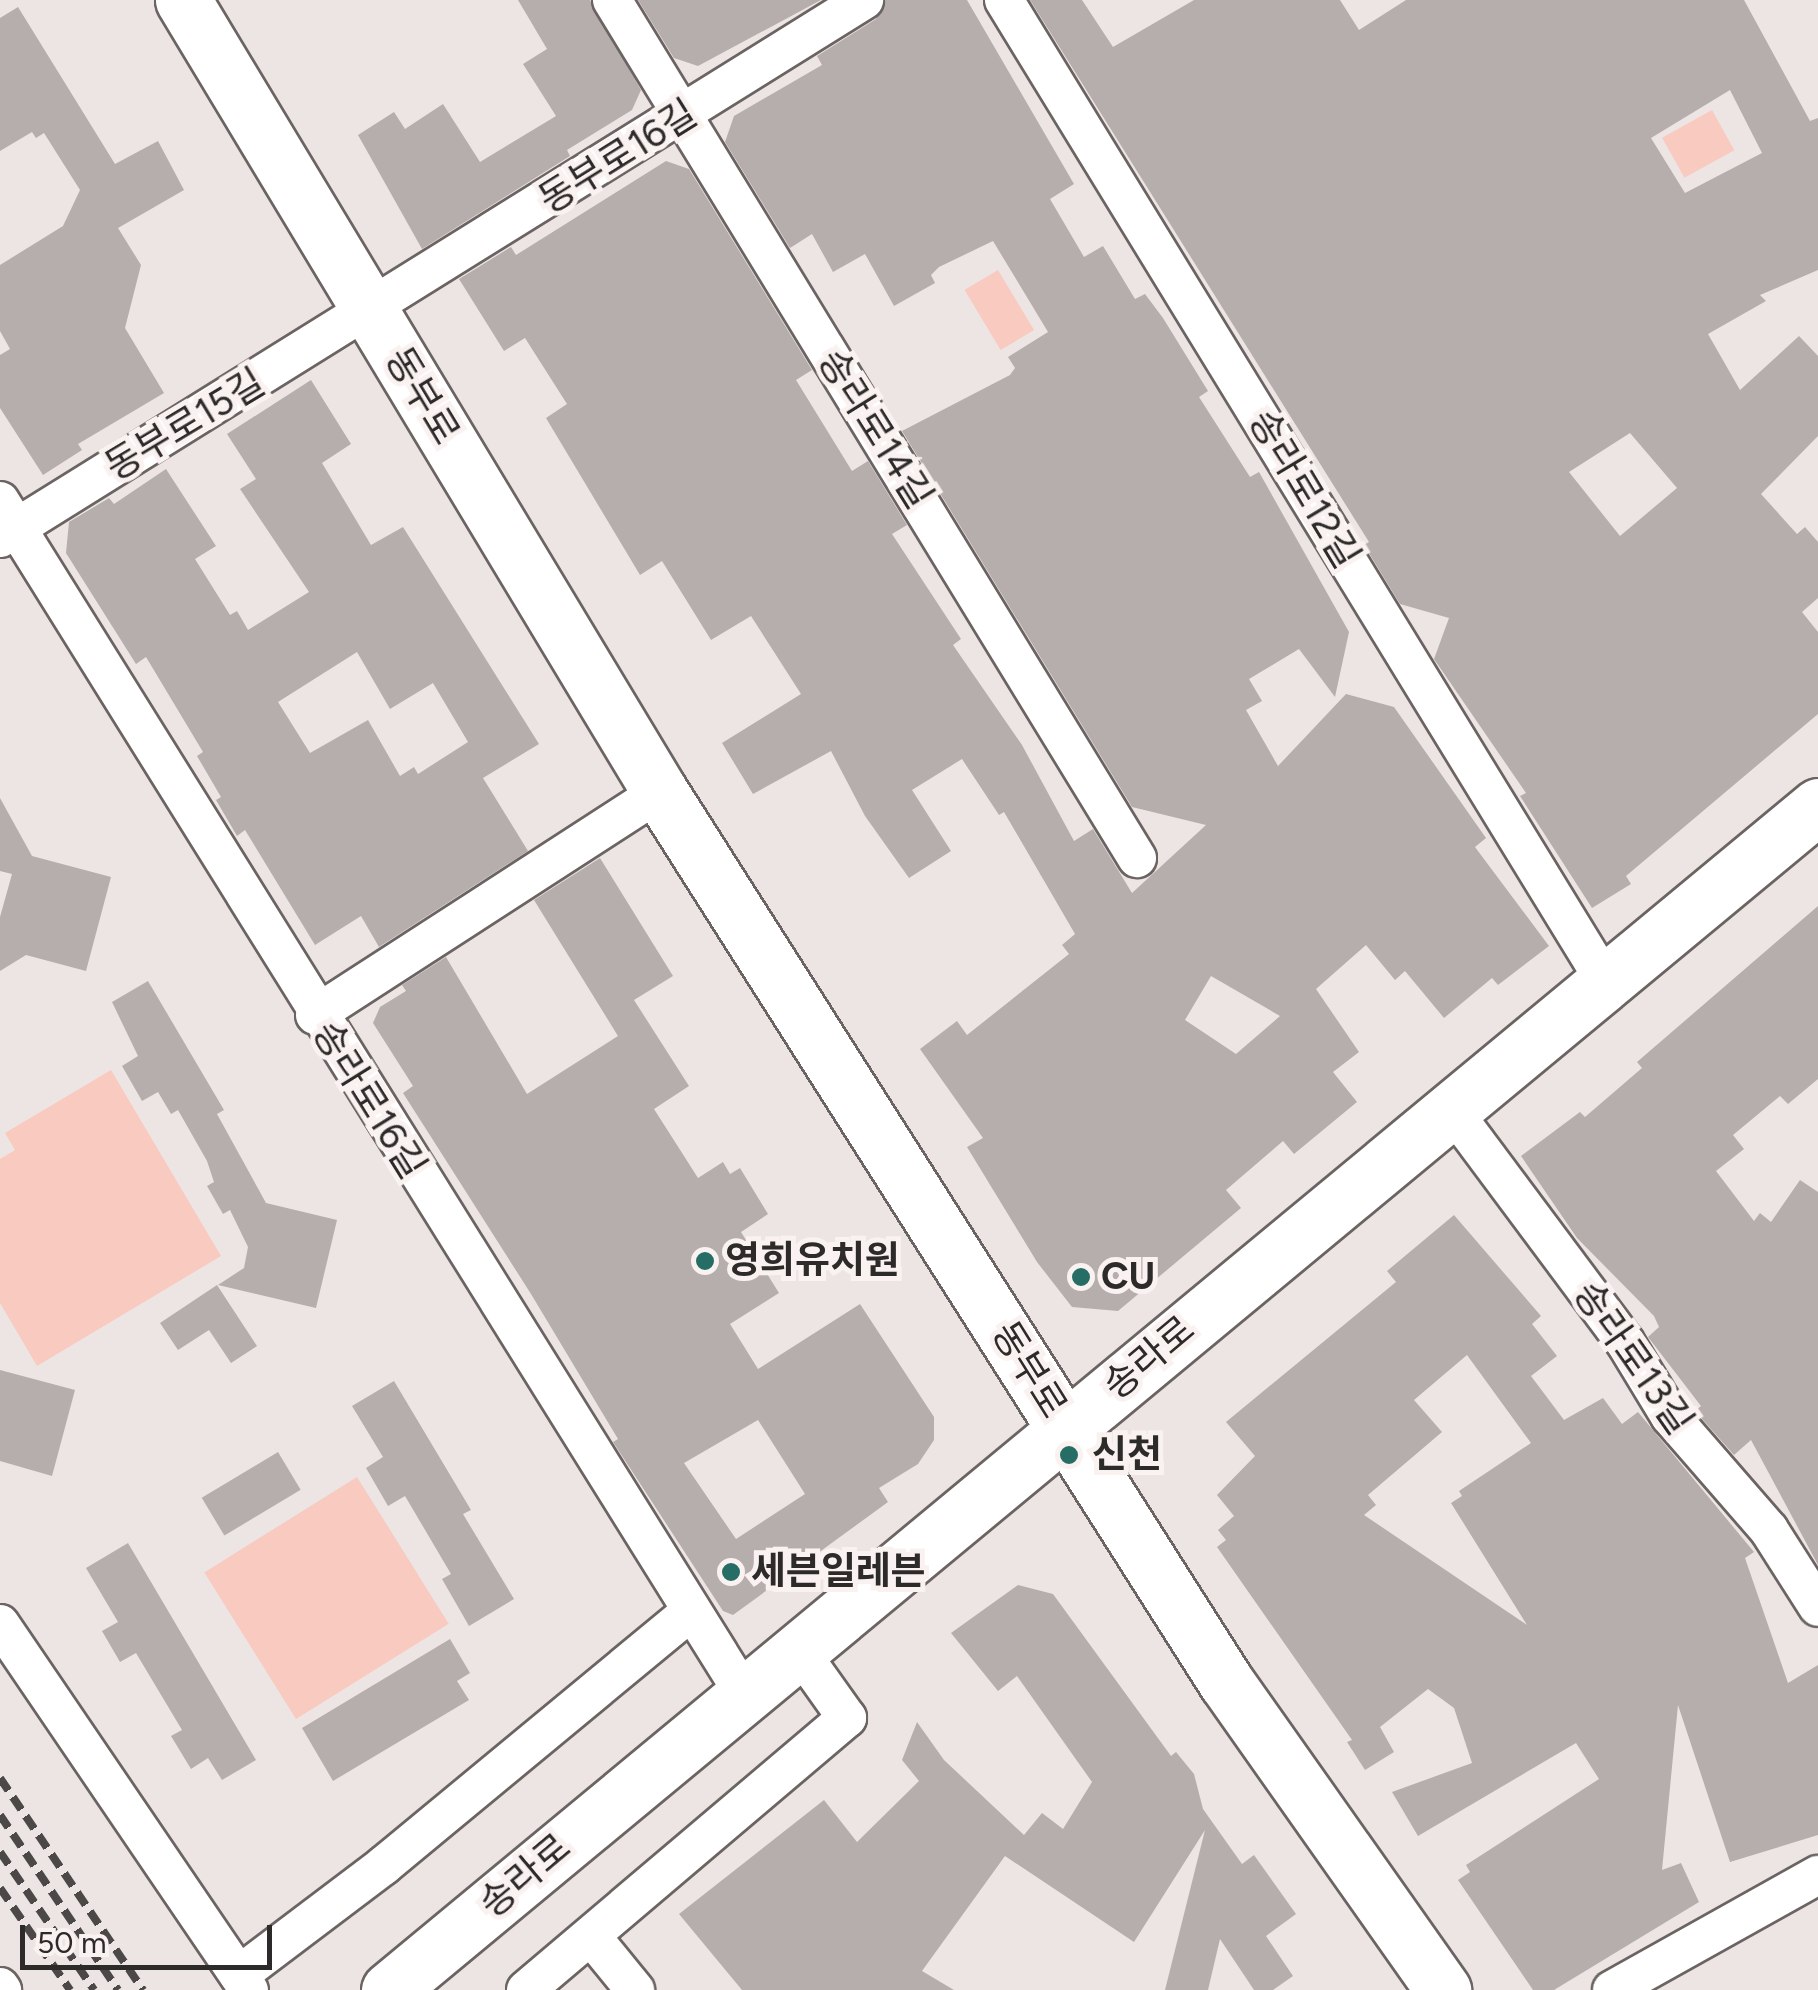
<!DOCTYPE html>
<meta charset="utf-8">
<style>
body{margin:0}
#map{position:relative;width:1818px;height:1990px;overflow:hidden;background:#ece5e3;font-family:Figtree,"Noto Sans KR",sans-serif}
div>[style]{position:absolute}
.green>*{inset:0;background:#f9cabf;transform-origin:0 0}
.building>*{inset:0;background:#b6aead;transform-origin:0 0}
.roads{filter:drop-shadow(2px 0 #6b6462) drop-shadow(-2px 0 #6b6462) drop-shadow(0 2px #6b6462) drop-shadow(0 -2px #6b6462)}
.street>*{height:38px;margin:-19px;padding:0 19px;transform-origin:19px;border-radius:19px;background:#fff}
.secondary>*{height:55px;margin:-27.5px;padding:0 27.5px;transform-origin:27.5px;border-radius:27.5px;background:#fff}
.rail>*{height:8px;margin-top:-4px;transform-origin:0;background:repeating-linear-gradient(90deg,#4b4847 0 15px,transparent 0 23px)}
.dots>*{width:28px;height:28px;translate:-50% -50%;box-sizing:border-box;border:5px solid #faf2f0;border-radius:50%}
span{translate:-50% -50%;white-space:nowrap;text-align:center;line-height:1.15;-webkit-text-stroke:10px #faf2f0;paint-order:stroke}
.street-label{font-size:38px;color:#2d2b2a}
.poi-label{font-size:38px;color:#2d2b2a;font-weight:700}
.left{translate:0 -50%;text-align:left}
.scale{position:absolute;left:20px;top:1925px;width:252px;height:45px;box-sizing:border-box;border:5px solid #2d2b2a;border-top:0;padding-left:12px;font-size:30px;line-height:35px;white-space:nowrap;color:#2d2b2a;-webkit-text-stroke:8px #faf2f0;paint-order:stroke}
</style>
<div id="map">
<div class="green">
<i style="left:1712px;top:110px;width:46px;height:57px;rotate:61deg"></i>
<i style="left:998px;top:270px;width:70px;height:39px;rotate:59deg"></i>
<i style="clip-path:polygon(111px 1070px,221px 1256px,37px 1366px,0 1303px,0 1159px,15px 1150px,5px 1133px)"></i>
<i style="left:357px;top:1477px;width:173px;height:180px;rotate:58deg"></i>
</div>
<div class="building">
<i style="clip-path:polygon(518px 0,590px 0,641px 90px,632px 110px,567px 150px,570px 156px,422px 249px,358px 135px,394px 112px,405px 129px,443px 104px,480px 162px,556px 116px,523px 64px,547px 49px)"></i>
<i style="clip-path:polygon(638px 0,821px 0,698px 66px,674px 58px)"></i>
<i style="clip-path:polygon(evenodd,886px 0,967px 0,1074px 184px,1050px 199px,1084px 257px,1103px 246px,1135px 299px,1145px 294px,1163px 318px,1208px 391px,1199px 397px,1250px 477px,1259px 472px,1349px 632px,1335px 697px,1299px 649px,1249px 679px,1262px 701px,1246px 710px,1278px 766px,1346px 694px,1394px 707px,1486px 838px,1475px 847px,1549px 946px,1498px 985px,1492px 978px,1444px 1018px,1405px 971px,1395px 980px,1366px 945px,1316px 989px,1359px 1052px,1333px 1072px,1357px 1102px,1294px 1154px,1283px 1141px,1226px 1190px,1241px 1208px,1118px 1311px,1072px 1307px,1037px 1262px,967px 1147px,983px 1138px,920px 1049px,957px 1021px,967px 1035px,1069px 954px,1062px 945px,1075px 934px,1004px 812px,999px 815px,962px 759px,912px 790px,951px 851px,909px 878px,865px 816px,831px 751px,753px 794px,722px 743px,801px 694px,751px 616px,711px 640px,662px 561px,640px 575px,546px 418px,567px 404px,525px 338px,504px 351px,459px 279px,511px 247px,516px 255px,666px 161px,689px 169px,812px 370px,796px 380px,852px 471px,868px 461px,907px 525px,892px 534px,961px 639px,953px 645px,1022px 745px,1074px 841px,1093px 829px,1132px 893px,1206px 825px,1132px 807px,902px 431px,1010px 375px,1015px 368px,1008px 357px,1048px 332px,993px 241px,939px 267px,931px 275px,935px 283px,894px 306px,865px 254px,833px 272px,812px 234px,790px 248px,725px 142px,734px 116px,822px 65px,817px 56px,876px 19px,886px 0,1211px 976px,1280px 1016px,1236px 1054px,1185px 1020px,1211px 976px)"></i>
<i style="clip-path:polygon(evenodd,1030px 0,1082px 0,1113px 47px,1194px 0,1340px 0,1359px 30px,1406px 0,1744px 0,1810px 121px,1818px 118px,1818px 270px,1760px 295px,1766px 301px,1708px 334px,1740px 390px,1799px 336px,1818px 356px,1818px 436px,1761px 494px,1797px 534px,1805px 527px,1818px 542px,1818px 598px,1802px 612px,1818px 632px,1818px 714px,1626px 876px,1631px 884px,1592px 908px,1520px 796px,1526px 793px,1434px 659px,1449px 618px,1400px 604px,1364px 545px,1369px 542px,1030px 0,1730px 90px,1762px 153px,1685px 193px,1651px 138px,1730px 90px,1030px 0,1630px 433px,1677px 488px,1620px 536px,1569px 472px,1630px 433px)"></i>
<i style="clip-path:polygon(18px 7px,115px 164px,158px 141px,184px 190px,118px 228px,141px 265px,125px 328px,164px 393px,78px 444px,82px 450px,43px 475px,0 408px,0 355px,10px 349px,0 331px,0 265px,63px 226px,80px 190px,44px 133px,36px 138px,32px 132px,0 151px,0 18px)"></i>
<i style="clip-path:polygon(evenodd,311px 380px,351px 444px,322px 463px,371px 545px,403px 527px,539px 744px,483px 778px,528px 851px,379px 947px,361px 916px,315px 945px,245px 830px,237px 836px,216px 800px,221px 797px,197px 756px,203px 752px,146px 657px,136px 664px,66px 553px,69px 522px,109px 498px,114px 504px,166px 469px,216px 546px,195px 559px,230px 615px,237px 611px,248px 630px,309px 592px,240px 489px,256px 479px,227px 434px,311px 380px,357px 652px,390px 709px,433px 683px,468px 742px,418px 774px,414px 767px,400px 776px,368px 720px,310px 753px,278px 702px,357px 652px)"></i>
<i style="clip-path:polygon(0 798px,32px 856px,111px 877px,86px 971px,26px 955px,0 971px,0 917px,12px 874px,0 871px)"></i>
<i style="clip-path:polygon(evenodd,600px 858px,673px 976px,634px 1000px,689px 1086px,654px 1109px,698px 1178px,723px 1162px,730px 1174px,740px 1168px,768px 1214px,741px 1232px,779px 1293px,730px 1324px,758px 1369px,860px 1304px,934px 1417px,934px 1440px,918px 1464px,879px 1488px,888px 1502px,733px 1615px,723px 1611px,613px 1442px,618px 1439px,531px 1294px,403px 1093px,413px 1086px,373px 1023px,380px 1007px,406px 991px,402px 985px,446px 957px,527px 1094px,618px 1036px,534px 900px,600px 858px,758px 1420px,805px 1494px,736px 1539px,684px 1463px,758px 1420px)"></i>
<i style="clip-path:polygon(1818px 906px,1818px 1079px,1788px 1104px,1780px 1096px,1733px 1135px,1744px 1149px,1716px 1171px,1754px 1221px,1760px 1213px,1771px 1222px,1800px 1180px,1818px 1192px,1818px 1565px,1751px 1440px,1734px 1455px,1695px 1411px,1701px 1406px,1648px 1337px,1659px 1327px,1654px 1316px,1577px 1238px,1521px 1156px,1580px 1112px,1585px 1117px,1642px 1068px,1637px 1062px)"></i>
<i style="clip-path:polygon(148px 981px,224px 1110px,217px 1114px,266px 1203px,337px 1220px,316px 1308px,218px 1285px,244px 1268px,248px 1247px,230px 1210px,223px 1214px,207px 1186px,214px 1182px,207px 1161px,178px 1110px,171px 1114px,158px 1092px,142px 1101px,122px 1066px,138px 1056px,112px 1002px)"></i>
<i style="clip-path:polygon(evenodd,1454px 1215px,1541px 1316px,1532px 1324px,1557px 1356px,1531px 1376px,1564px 1420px,1603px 1398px,1622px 1424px,1638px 1412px,1754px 1552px,1745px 1558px,1788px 1683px,1818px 1665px,1818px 1835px,1730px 1862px,1678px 1705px,1662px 1870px,1681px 1863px,1699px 1902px,1554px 1990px,1533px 1990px,1458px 1880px,1470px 1872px,1466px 1865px,1599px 1779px,1576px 1743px,1418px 1836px,1392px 1792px,1472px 1763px,1454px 1708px,1428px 1689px,1380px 1727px,1394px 1752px,1365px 1770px,1347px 1742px,1352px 1740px,1217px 1547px,1226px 1540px,1218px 1530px,1234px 1516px,1217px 1495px,1255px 1456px,1226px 1422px,1396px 1282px,1387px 1271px,1454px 1215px,1467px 1355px,1531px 1443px,1459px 1491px,1462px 1496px,1451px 1503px,1527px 1625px,1364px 1515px,1376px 1505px,1368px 1495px,1442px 1432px,1414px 1400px,1467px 1355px)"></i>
<i style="clip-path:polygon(217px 1285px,257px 1346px,231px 1363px,209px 1330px,178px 1350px,160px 1323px)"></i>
<i style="clip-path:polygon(0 1370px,75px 1390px,52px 1476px,0 1461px)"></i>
<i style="clip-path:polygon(394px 1381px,471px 1510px,463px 1514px,514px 1599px,469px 1626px,442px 1579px,451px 1574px,405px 1496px,388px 1506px,366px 1468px,383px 1457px,352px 1406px)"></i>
<i style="left:278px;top:1452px;width:44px;height:89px;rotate:59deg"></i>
<i style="clip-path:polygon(128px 1543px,256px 1760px,222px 1780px,208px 1758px,191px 1769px,171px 1736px,182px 1730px,136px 1653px,120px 1662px,102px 1631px,118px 1622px,86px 1568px)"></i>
<i style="clip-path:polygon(1018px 1585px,1053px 1594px,1171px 1756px,1176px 1752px,1194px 1774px,1203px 1809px,1242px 1864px,1254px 1855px,1296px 1914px,1266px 1936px,1293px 1976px,1273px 1990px,1254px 1990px,1220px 1939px,1208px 1990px,1165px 1990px,1205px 1830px,1134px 1942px,1005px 1856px,922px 1971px,954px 1990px,742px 1990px,679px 1914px,824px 1800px,857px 1842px,919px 1781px,902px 1760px,917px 1722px,944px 1760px,1024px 1835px,1042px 1813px,1063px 1829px,1092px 1782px,1017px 1676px,998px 1691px,951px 1633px)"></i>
<i style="clip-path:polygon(450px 1639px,470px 1673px,457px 1681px,469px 1700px,333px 1781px,302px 1728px)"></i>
</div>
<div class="roads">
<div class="street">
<i style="left:612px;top:0;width:1006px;rotate:58.54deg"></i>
<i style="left:1004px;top:0;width:1147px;rotate:58.51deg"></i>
<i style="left:0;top:501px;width:1406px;rotate:58.05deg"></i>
<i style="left:0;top:538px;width:1018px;rotate:-31.91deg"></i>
<i style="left:315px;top:1015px;width:411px;rotate:-32.9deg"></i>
<i style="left:1449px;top:1106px;width:294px;rotate:53.3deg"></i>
<i style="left:1625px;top:1342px;width:87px;rotate:58.7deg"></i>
<i style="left:1670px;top:1416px;width:151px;rotate:49deg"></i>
<i style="left:1769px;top:1530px;width:91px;rotate:57.5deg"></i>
<i style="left:0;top:1624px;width:443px;rotate:55.8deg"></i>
<i style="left:591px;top:1936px;width:70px;rotate:50.8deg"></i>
<i style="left:239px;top:1975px;width:181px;rotate:-37.1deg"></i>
<i style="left:383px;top:1866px;width:400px;rotate:-39.6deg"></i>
<i style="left:0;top:1987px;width:4px;rotate:56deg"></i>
<i style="left:526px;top:1990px;width:421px;rotate:-40.3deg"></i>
<i style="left:847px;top:1718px;width:85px;rotate:-125.4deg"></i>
<i style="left:1612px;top:1990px;width:236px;rotate:-29.2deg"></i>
</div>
<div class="secondary">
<i style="left:183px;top:0;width:925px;rotate:58.94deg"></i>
<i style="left:660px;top:792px;width:1055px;rotate:57.55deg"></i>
<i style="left:1226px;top:1682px;width:377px;rotate:54.8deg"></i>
<i style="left:389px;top:1990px;width:1856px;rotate:-39.64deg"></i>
</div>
</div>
<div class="rail">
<i style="left:0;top:1778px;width:256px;rotate:56deg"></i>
<i style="left:0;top:1815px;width:211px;rotate:56deg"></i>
<i style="left:0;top:1852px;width:167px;rotate:55.7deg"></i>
<i style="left:0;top:1888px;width:124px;rotate:55.5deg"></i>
</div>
<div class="dots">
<i style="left:705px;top:1261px;background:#266e65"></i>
<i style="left:1081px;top:1277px;background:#266e65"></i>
<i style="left:1069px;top:1455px;background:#266e65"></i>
<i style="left:731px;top:1572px;background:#266e65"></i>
</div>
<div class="street-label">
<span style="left:618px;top:157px;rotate:-32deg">동부로16길</span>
<span style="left:422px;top:396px;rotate:59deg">동부로</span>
<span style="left:185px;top:425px;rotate:-31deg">동부로15길</span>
<span style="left:875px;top:429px;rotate:58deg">송라로14길</span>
<span style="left:1304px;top:489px;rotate:59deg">송라로12길</span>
<span style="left:369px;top:1100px;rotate:58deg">송라로16길</span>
<span style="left:1149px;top:1358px;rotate:-40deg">송라로</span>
<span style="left:1633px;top:1358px;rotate:55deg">송라로13길</span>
<span style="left:1029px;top:1370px;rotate:58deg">동부로</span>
<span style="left:525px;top:1876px;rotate:-40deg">송라로</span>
</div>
<div class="poi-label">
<span class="left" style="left:725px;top:1261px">영희유치원</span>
<span class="left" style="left:1101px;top:1277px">CU</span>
<span class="left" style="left:1092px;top:1455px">신천</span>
<span class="left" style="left:751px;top:1572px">세븐일레븐</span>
</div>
<div class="scale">50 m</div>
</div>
